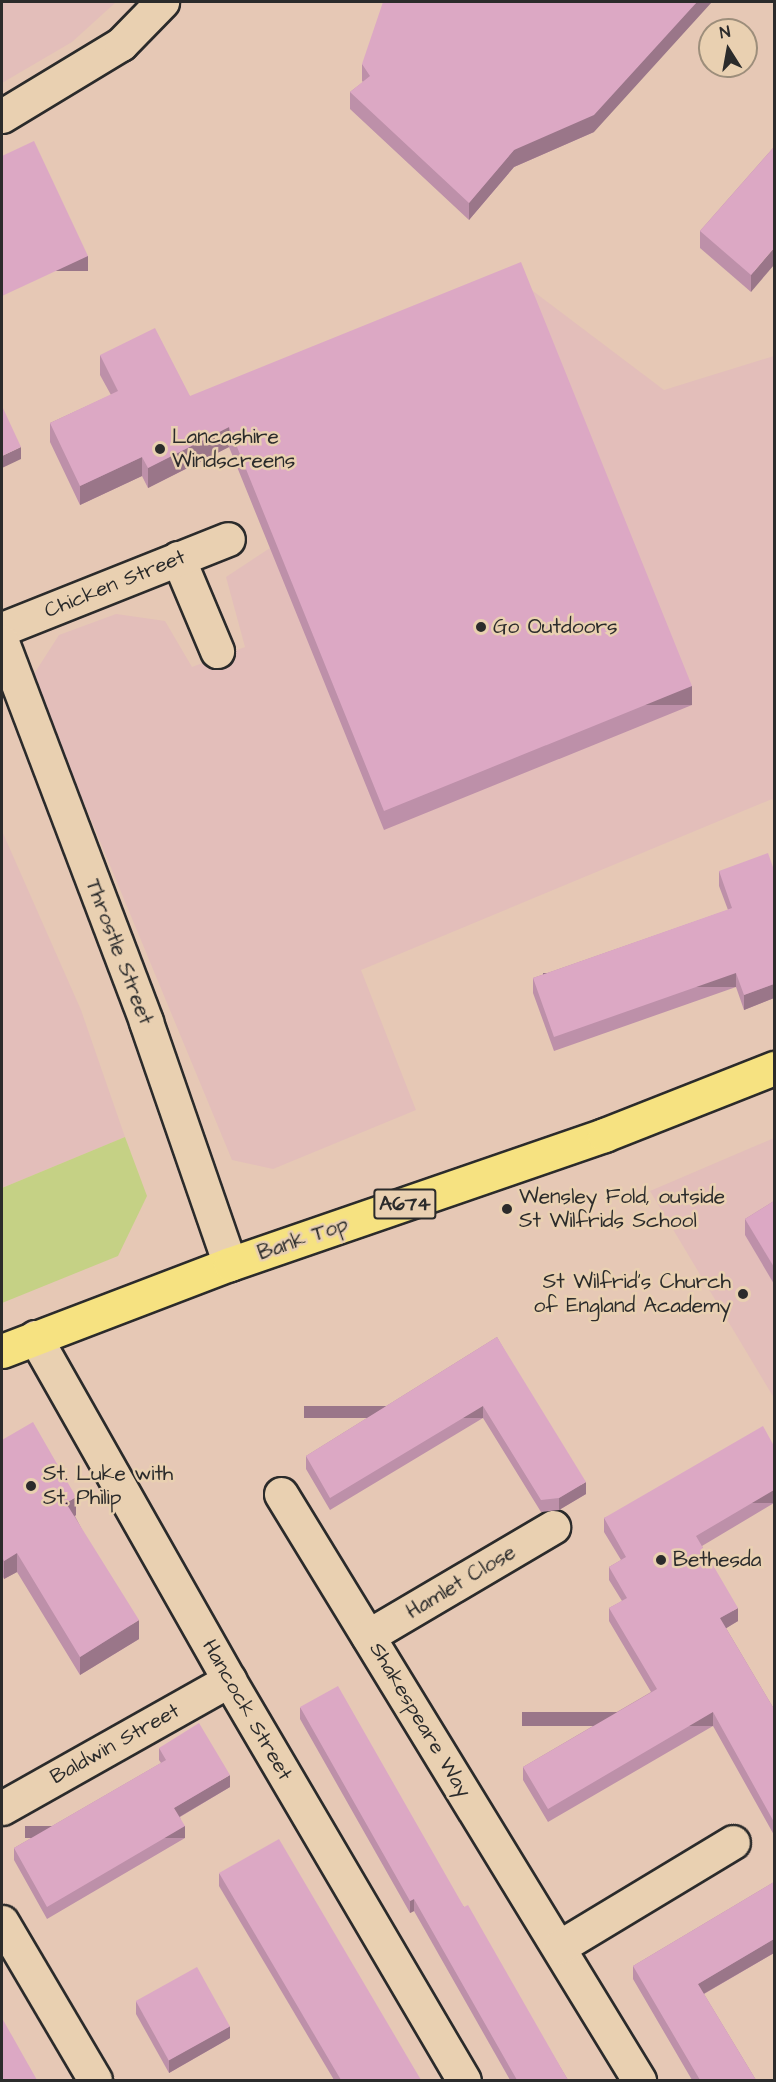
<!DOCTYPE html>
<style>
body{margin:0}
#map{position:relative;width:776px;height:2082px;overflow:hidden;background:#e6c8b5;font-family:"Architects Daughter",sans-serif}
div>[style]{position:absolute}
.built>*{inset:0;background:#e3beba}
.green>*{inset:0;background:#c5d185}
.roads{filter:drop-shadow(2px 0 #2b2b2b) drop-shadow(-2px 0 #2b2b2b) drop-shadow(0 2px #2b2b2b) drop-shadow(0 -2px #2b2b2b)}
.minor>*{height:33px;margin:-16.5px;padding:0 16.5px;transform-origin:16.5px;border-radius:16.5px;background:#e9d0b1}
.primary>*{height:33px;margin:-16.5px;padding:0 16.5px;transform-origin:16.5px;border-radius:16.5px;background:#f6e281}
.wall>*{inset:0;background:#bd90a9}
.shaded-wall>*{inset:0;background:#9a7689;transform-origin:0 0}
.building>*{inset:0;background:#dca8c4;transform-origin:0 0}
.dots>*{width:16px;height:16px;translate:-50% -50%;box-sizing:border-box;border:3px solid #e9d0b1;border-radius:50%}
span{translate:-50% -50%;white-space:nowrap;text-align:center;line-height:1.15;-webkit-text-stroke:5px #e9d0b1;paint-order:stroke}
.shield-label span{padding:2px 4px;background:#e9d0b1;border:2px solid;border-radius:4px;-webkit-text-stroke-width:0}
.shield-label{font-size:20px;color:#2b2b2b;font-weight:700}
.poi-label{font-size:21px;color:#2b2b2b}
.left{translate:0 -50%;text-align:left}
.right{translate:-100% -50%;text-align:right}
.street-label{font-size:21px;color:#2b2b2b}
.frame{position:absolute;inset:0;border:3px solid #2b2b2b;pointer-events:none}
.north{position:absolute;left:698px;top:18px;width:60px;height:60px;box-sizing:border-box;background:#e9d0b1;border:2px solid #9d8e7b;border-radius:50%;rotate:349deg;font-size:16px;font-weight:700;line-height:24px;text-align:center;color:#2b2b2b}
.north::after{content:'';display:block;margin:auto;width:21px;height:27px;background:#2b2b2b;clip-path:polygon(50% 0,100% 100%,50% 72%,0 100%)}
</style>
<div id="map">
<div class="built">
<i style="clip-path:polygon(2px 2px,116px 2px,72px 42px,2px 83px)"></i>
<i style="clip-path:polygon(521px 282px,664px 390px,774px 356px,774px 802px,772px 799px,361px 970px,416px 1110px,273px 1169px,232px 1160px,32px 677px,59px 635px,116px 614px,165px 621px,192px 667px,245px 647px,226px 577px,270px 548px)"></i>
<i style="clip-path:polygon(2px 831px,81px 1010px,125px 1137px,2px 1188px)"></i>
<i style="clip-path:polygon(774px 1138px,774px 1398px,650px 1191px)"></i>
</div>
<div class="green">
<i style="clip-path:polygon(125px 1137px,147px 1196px,118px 1256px,2px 1303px,2px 1188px)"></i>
</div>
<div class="roads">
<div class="minor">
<i style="left:2px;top:116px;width:139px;rotate:-31.2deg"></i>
<i style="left:121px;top:44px;width:59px;rotate:-45.7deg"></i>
<i style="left:178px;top:558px;width:101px;rotate:67.2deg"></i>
<i style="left:2px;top:629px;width:243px;rotate:-21.7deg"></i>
<i style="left:2px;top:642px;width:406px;rotate:69.2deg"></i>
<i style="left:146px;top:1022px;width:256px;rotate:70.9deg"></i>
<i style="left:35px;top:1337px;width:394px;rotate:60.5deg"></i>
<i style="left:229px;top:1680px;width:464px;rotate:59.6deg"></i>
<i style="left:281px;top:1494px;width:687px;rotate:58.58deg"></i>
<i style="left:368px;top:1636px;width:215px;rotate:-30.5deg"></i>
<i style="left:2px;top:1808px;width:261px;rotate:-29.4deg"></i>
<i style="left:2px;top:1922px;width:183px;rotate:59.5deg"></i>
<i style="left:559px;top:1947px;width:203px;rotate:-31.1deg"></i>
</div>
<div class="primary">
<i style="left:2px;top:1351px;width:244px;rotate:-20.9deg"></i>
<i style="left:230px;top:1264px;width:396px;rotate:-19deg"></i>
<i style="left:604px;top:1135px;width:183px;rotate:-21.5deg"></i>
</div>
</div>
<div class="wall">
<i style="clip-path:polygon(362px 64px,594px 132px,514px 167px,469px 220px,350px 109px,350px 92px,363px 82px,362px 81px)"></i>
<i style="clip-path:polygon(774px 147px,751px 292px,700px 248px,700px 231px)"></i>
<i style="clip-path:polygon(100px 355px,190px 396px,692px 705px,384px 830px,229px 447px,148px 488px,142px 476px,80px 505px,50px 442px,50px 423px,111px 395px,100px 375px)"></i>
<i style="clip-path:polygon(774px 870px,774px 998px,744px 1010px,736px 987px,554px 1051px,533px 993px,533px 978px,728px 910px,719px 886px,719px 871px)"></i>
<i style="clip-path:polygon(774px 1201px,774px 1284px,745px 1235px,745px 1219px)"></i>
<i style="clip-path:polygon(497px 1337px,586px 1494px,559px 1510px,541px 1512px,483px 1418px,330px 1510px,306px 1469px,306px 1456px)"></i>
<i style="clip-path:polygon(2px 1439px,76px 1515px,75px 1516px,139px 1639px,80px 1675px,17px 1572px,4px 1579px,2px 1575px)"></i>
<i style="clip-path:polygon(774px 1446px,774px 1503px,702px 1546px,738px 1621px,726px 1628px,774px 1709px,774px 1835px,713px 1726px,548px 1822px,523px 1780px,523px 1767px,651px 1692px,609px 1621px,609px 1608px,622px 1601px,609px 1580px,609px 1567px,621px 1560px,604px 1532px,604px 1518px)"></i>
<i style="clip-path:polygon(300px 1707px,464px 1907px,568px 2080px,510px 2080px,414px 1911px,410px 1913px,300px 1719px)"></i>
<i style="clip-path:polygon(159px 1748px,230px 1787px,180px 1817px,185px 1838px,47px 1919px,14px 1860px,14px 1848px,161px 1763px,159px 1760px)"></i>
<i style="clip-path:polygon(219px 1873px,421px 2080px,334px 2080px,219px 1886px)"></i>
<i style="clip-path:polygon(774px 1882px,774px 1953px,704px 1994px,756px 2080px,692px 2080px,633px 1979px,633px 1966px)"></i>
<i style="clip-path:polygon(136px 2001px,230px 2038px,169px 2073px,136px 2014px)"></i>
</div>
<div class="shaded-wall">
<i style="clip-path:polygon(697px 2px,712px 2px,594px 132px,514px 167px,469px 220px,469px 203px,514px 150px)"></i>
<i style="clip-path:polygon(774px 248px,774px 265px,751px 292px,751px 275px)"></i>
<i style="left:88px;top:256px;width:15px;height:95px;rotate:90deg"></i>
<i style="clip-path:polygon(229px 427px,229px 447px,148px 488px,148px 468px)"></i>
<i style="clip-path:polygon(21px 447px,21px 459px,2px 468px,2px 456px)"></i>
<i style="clip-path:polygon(142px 457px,142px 476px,80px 505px,80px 486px)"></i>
<i style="left:692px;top:686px;width:19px;height:332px;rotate:90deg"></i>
<i style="left:736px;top:973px;width:14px;height:193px;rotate:90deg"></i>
<i style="clip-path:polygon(774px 984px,774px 998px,744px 1010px,744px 995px)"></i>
<i style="left:483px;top:1406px;width:12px;height:179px;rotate:90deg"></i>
<i style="clip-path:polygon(586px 1482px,586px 1494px,559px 1510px,559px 1498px)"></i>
<i style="left:774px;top:1490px;width:13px;height:91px;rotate:90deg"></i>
<i style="clip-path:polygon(76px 1497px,76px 1515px,66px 1521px,66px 1503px)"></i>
<i style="clip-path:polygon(17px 1553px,17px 1572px,4px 1579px,4px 1561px)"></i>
<i style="clip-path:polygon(738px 1608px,738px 1621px,720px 1632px,720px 1618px)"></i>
<i style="clip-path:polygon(139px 1620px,139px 1639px,80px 1675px,80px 1657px)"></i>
<i style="left:713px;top:1712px;width:14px;height:191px;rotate:90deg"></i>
<i style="clip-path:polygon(230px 1775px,230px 1787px,174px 1820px,174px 1808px)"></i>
<i style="left:185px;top:1826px;width:12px;height:160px;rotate:90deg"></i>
<i style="clip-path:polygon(414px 1899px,414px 1911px,410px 1913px,410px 1901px)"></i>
<i style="clip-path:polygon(774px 1939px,774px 1953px,698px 1997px,698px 1984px)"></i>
<i style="clip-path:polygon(230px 2026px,230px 2038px,169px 2073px,169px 2060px)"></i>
</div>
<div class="building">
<i style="clip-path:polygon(383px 2px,697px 2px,594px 115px,514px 150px,469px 203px,350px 92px,370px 76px,362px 64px)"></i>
<i style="clip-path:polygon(34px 141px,88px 256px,2px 296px,2px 156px)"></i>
<i style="clip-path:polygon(774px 147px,774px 248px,751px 275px,700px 231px)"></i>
<i style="clip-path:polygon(521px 262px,692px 686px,384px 811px,229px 427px,148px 468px,142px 457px,80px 486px,50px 423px,118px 391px,100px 355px,155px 328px,190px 396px)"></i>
<i style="clip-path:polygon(2px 406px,21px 447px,2px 456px)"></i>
<i style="clip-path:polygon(768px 853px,774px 870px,774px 984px,744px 995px,736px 973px,554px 1037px,533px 978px,732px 908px,719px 871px)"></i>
<i style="clip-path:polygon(774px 1201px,774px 1267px,745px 1219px)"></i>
<i style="clip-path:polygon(497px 1337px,586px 1482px,559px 1498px,541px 1500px,483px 1406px,330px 1498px,306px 1456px)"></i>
<i style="clip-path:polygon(33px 1422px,76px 1497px,66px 1503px,139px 1620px,80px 1657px,17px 1553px,4px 1561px,2px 1557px,2px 1439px,2px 1440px)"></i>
<i style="clip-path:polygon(763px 1426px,774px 1446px,774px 1490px,696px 1536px,738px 1608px,720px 1618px,774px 1709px,774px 1822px,713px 1712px,548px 1809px,523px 1767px,657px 1689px,609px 1608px,627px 1598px,609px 1567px,626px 1557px,604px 1518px)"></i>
<i style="clip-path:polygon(338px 1686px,464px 1907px,468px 1905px,568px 2080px,517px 2080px,414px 1899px,410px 1901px,300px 1707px)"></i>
<i style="clip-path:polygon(199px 1723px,230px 1775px,174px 1808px,185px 1826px,47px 1907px,14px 1848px,166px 1760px,159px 1748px)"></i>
<i style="clip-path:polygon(279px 1839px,421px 2080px,341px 2080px,219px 1873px)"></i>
<i style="clip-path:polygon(774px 1882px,774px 1939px,698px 1984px,756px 2080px,700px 2080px,633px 1966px)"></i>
<i style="left:197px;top:1967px;width:68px;height:70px;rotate:61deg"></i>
<i style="clip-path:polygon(2px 2018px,37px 2080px,2px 2080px)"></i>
</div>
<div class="dots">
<i style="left:160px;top:449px;background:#2b2b2b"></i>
<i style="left:481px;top:627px;background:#2b2b2b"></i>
<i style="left:507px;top:1209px;background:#2b2b2b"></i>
<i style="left:743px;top:1294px;background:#2b2b2b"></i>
<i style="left:31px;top:1486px;background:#2b2b2b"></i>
<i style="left:661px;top:1560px;background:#2b2b2b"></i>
</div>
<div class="shield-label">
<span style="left:405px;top:1204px">A674</span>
</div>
<div class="poi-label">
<span class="left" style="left:172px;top:449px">Lancashire<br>Windscreens</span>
<span class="left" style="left:493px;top:627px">Go Outdoors</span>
<span class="left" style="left:519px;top:1209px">Wensley Fold, outside<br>St Wilfrids School</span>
<span class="right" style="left:731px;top:1294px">St Wilfrid's Church<br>of England Academy</span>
<span class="left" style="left:43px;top:1486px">St. Luke with<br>St. Philip</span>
<span class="left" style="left:673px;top:1560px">Bethesda</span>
</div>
<div class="street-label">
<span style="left:115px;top:584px;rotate:-22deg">Chicken Street</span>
<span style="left:119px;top:952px;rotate:69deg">Throstle Street</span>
<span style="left:303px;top:1239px;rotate:-19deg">Bank Top</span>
<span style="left:461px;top:1582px;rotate:-31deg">Hamlet Close</span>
<span style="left:247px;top:1710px;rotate:60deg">Hancock Street</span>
<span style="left:420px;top:1720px;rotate:59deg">Shakespeare Way</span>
<span style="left:115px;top:1744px;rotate:-29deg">Baldwin Street</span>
</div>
<div class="frame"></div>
<div class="north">N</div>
</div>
